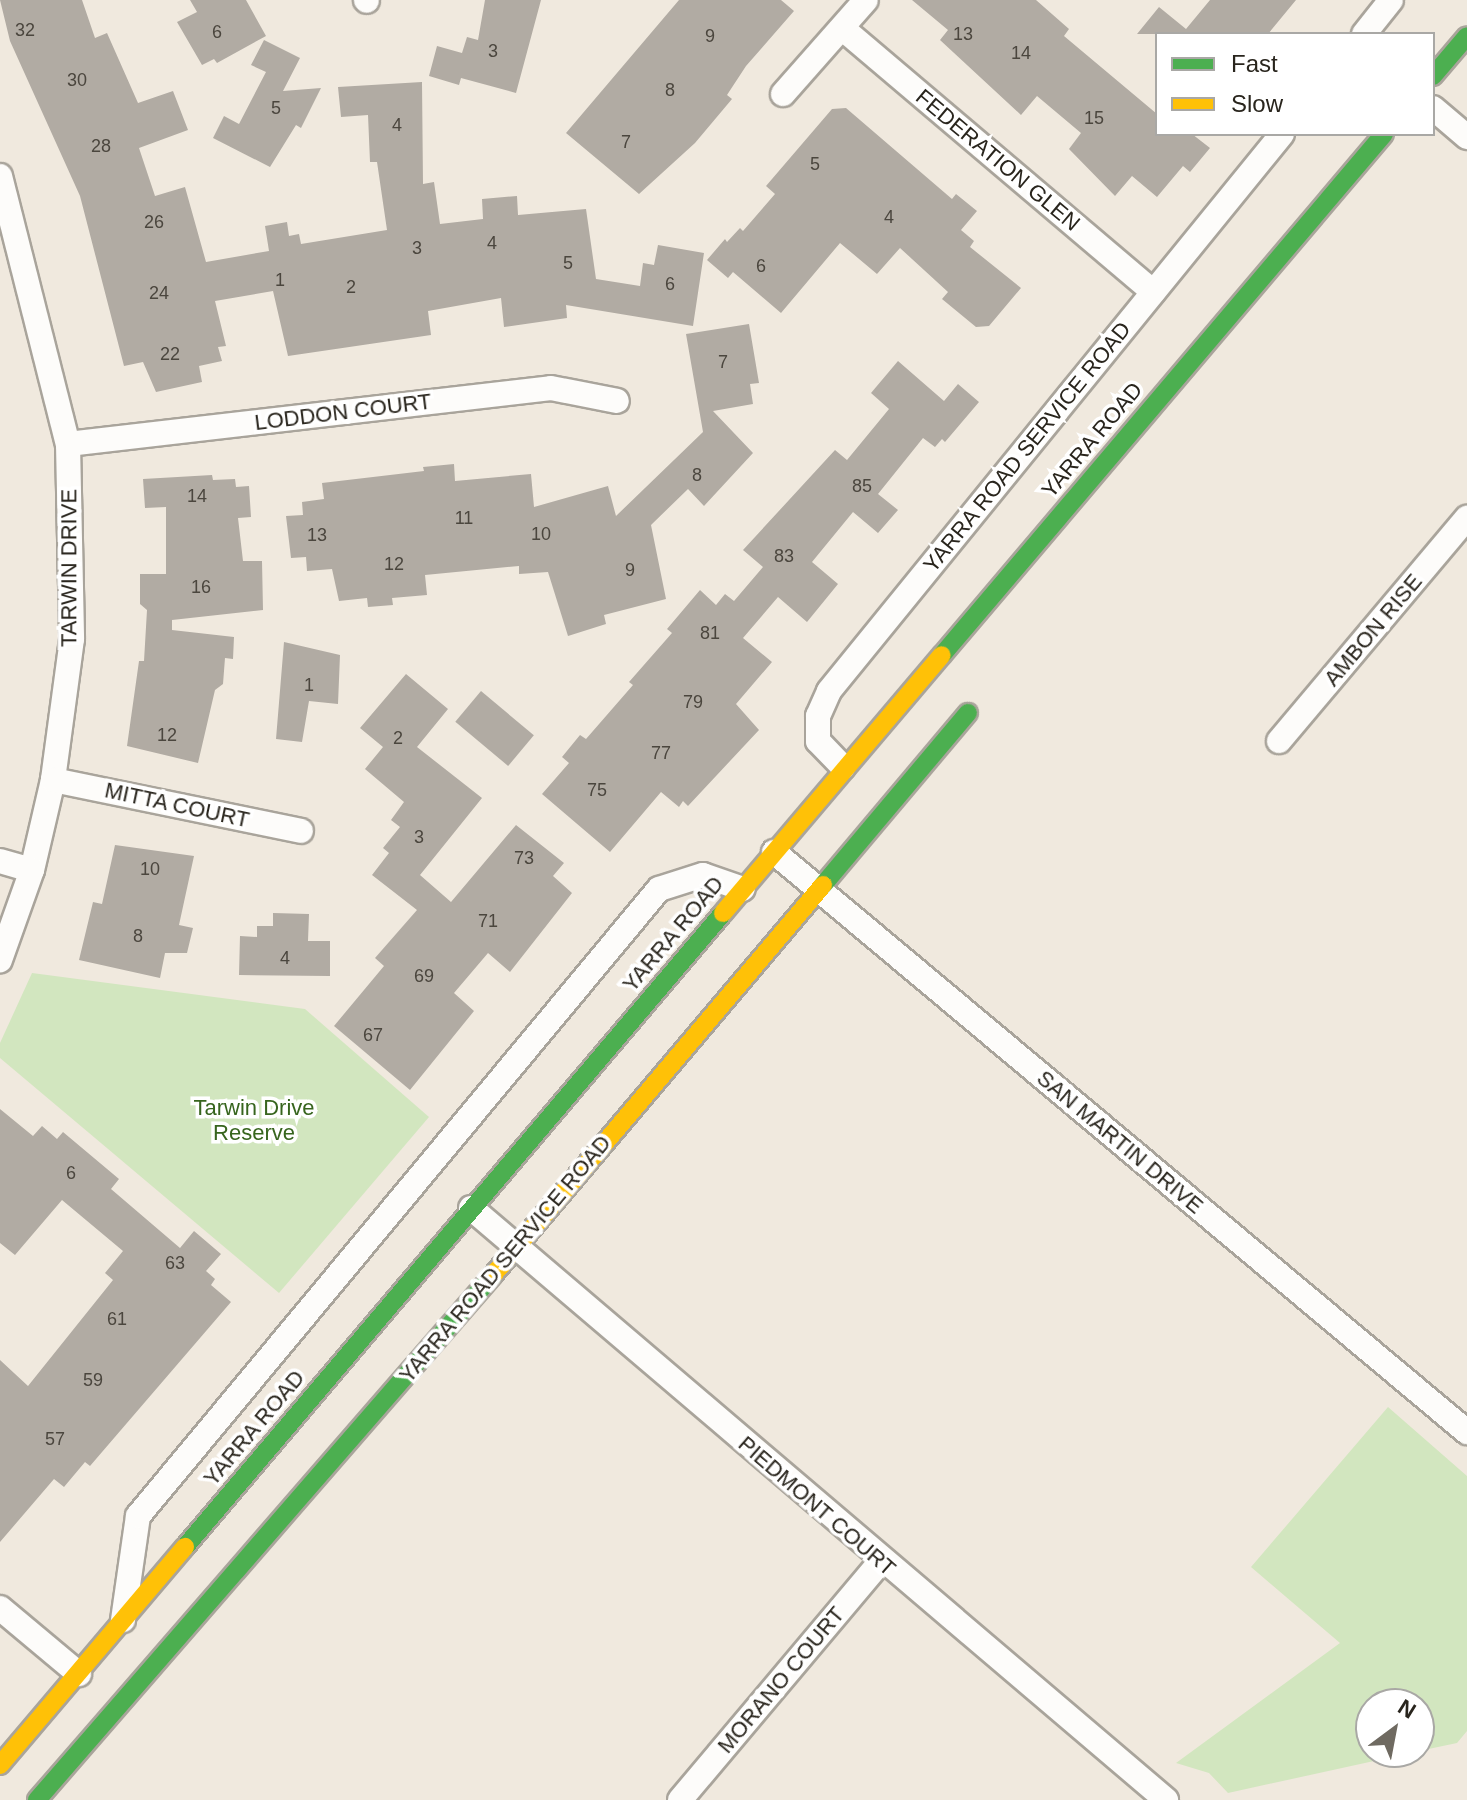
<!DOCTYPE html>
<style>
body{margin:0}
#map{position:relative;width:1467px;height:1800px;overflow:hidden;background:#f0e9de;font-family:Arial,sans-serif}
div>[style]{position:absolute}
.green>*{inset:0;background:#d2e6bf}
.building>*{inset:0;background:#b1aba3;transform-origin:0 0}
.roads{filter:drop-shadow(2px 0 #a9a49b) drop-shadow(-2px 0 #a9a49b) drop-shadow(0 2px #a9a49b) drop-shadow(0 -2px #a9a49b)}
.street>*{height:24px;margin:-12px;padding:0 12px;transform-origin:12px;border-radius:12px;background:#fdfcfa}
.fast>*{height:18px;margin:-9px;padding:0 9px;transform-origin:9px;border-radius:9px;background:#4caf50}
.slow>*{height:18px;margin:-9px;padding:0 9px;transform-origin:9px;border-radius:9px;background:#ffc107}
span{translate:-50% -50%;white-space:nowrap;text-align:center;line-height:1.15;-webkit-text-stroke:7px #fff;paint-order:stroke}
.number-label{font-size:18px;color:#4b463e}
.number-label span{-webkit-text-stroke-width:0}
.street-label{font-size:22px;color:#29251d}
.park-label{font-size:22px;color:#37651e}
.legend{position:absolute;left:1155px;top:32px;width:280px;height:104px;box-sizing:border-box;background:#fff;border:2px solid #a9a8a5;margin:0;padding:10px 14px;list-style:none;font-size:24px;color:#29251d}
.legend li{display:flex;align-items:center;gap:16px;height:40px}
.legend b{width:40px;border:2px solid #a9a8a5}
.north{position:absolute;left:1355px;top:1688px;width:80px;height:80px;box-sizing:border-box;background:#fff;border:2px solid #a9a8a5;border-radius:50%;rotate:32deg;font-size:22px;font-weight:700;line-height:32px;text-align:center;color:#29251d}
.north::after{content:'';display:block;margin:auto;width:28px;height:36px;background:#6f6a61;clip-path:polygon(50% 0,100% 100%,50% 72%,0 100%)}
</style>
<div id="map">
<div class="green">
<i style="clip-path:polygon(32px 973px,305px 1009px,429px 1117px,279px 1293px,0 1058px,0 1043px)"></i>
<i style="clip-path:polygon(1388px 1407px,1467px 1476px,1467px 1731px,1457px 1743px,1419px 1751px,1419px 1704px,1371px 1704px,1371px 1752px,1415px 1752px,1228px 1793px,1209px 1773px,1176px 1763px,1340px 1643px,1251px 1567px)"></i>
</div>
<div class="building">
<i style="clip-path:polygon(0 0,82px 0,95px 38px,107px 33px,138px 103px,173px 91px,188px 130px,139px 148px,155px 196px,185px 187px,206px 262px,269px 251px,265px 226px,287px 222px,289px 236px,299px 234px,301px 244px,387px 230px,377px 162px,370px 162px,368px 115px,341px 117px,338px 87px,422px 82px,423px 184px,434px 182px,440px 224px,483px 219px,482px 199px,517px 196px,518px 215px,586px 209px,596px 279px,640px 286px,643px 263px,654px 265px,658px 245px,704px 253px,693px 326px,566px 305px,567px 318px,504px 327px,501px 298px,428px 311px,431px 335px,288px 356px,273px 291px,215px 301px,226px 346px,218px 347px,222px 361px,199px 366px,202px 382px,156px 392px,143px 362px,124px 366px,80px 196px,10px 41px)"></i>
<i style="clip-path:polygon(190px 0,246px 0,266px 36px,217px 63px,214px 59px,202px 65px,177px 22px,197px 12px)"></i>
<i style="clip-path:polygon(485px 0,541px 0,516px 93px,461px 78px,459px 85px,429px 76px,437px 46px,462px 53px,467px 37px,478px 40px)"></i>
<i style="clip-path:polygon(679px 0,781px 0,794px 11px,746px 66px,727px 95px,732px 99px,695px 143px,639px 194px,566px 133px)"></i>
<i style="clip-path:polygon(912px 0,1036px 0,1069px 29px,1064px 36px,1157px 114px,1157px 134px,1192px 134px,1210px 148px,1190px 172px,1183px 166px,1157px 197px,1132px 176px,1115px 196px,1069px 149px,1081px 133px,1037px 96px,1021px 115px,940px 40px,948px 30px)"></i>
<i style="clip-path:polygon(1210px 0,1296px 0,1268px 34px,1137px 34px,1159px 7px,1186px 29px)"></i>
<i style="clip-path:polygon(264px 40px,300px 58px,283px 91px,321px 88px,301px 128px,296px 125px,270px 167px,213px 138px,224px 116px,239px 124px,266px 72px,251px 65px)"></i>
<i style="clip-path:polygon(846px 108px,952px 199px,956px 194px,977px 211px,961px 230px,974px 241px,970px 247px,1021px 288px,989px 326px,976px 327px,942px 299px,948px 292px,900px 248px,877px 274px,840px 243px,781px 313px,733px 272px,728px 278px,707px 260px,725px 239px,727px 242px,740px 228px,743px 231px,775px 194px,766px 186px,832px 109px)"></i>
<i style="clip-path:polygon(749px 324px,759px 383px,750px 384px,753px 404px,713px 411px,753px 453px,704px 506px,688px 489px,651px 525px,666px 599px,604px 615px,606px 624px,568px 636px,548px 572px,519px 574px,519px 566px,425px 575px,427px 595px,392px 598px,393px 605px,368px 607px,367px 598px,339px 601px,332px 569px,307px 571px,306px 557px,291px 558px,286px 516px,303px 515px,302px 502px,324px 499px,322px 483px,424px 471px,423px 467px,454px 464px,455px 481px,531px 474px,534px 507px,608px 486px,616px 516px,703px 432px,686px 334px)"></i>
<i style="clip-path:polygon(898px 361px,944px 401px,958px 384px,979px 402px,945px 442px,942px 439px,935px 447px,923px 438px,878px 494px,898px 510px,878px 533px,853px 512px,812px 562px,838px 584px,807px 622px,778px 597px,743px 638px,772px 662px,736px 704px,759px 730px,688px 806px,683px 801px,679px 807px,661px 792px,610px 852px,542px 794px,569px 763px,562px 757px,580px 735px,586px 739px,633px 685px,629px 682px,672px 633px,667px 629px,700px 590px,716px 605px,725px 594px,734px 601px,763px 567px,743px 550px,835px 450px,847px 460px,889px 409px,871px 393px)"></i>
<i style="clip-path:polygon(212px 475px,213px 480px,235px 479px,236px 487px,249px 486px,251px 517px,238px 518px,243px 561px,262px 561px,263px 610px,172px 620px,172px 630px,234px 637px,233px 659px,225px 658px,223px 684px,215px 690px,198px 763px,127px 746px,139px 661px,144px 661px,147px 610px,140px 604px,140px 574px,166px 574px,166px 507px,145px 508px,143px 479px)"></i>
<i style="clip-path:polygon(284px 642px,340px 655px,338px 704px,309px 701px,302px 742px,276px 739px)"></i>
<i style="clip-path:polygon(406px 674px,448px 709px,417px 747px,482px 798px,420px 875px,451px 902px,516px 825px,564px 863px,553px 876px,572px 893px,510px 972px,488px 953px,454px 993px,474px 1011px,410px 1090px,334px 1026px,384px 966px,375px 958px,417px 910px,372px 875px,389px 853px,383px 848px,400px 827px,391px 820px,404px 802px,365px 769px,383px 747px,360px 728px)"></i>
<i style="left:481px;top:691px;width:69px;height:40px;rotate:40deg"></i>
<i style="clip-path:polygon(115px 845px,194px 856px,179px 925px,193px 928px,187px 953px,165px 953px,160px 978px,79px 960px,93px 902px,102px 904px)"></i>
<i style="clip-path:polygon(273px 913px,309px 914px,308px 941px,330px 941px,330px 976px,239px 975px,240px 936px,257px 937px,257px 926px,273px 926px)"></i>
<i style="clip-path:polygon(0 1109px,33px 1136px,42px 1126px,57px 1139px,63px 1132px,119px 1179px,111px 1189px,180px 1248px,194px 1231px,221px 1254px,206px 1271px,215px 1279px,211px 1285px,231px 1302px,90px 1466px,85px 1462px,64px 1487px,54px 1479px,0 1542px,0 1360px,28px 1386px,113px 1280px,105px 1273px,123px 1251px,62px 1200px,15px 1255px,0 1243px)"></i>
</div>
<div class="roads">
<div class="street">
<i style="left:366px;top:0;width:1px;rotate:45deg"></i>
<i style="left:842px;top:28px;width:408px;rotate:40.3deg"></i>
<i style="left:1364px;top:34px;width:43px;rotate:-51.5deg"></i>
<i style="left:783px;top:94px;width:125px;rotate:-48.6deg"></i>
<i style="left:1433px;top:108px;width:45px;rotate:40.5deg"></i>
<i style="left:0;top:176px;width:276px;rotate:75.8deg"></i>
<i style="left:68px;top:444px;width:195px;rotate:88.8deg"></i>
<i style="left:72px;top:639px;width:142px;rotate:97.7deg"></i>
<i style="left:53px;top:780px;width:92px;rotate:103.1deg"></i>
<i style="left:32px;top:870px;width:96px;rotate:109.6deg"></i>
<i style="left:68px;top:444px;width:486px;rotate:-6.6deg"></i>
<i style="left:551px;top:388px;width:67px;rotate:11.1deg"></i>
<i style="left:1279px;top:741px;width:292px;rotate:-49.9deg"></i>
<i style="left:843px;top:767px;width:36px;rotate:-134deg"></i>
<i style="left:818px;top:741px;width:25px;rotate:-90deg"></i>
<i style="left:818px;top:716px;width:27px;rotate:-66deg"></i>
<i style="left:829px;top:691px;width:718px;rotate:-50.88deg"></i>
<i style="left:53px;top:780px;width:253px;rotate:11.6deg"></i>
<i style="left:774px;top:852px;width:904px;rotate:39.93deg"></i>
<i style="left:0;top:861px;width:33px;rotate:16deg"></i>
<i style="left:471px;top:1208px;width:913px;rotate:40.42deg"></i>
<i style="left:0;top:1608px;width:103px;rotate:39.9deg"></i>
<i style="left:123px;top:1620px;width:105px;rotate:-81.8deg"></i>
<i style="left:138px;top:1516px;width:815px;rotate:-50.28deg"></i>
<i style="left:659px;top:889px;width:46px;rotate:-17.7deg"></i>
<i style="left:703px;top:875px;width:42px;rotate:19.3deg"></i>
<i style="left:680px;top:1800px;width:312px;rotate:-49.9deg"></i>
</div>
<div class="fast">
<i style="left:1433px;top:76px;width:52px;rotate:-49.6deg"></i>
<i style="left:942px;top:655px;width:683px;rotate:-49.69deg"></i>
<i style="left:823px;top:885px;width:225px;rotate:-49.9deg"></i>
<i style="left:185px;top:1547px;width:832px;rotate:-49.68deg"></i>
<i style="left:37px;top:1800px;width:695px;rotate:-49.02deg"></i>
</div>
<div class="slow">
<i style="left:723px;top:913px;width:338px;rotate:-49.7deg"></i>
<i style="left:493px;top:1275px;width:511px;rotate:-49.76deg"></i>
<i style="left:0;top:1765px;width:286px;rotate:-49.7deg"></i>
</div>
</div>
<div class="number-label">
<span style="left:25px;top:30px">32</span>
<span style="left:217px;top:32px">6</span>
<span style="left:963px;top:34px">13</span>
<span style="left:710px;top:36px">9</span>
<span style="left:493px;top:51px">3</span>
<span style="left:1021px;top:53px">14</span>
<span style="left:77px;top:80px">30</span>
<span style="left:670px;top:90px">8</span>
<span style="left:276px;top:108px">5</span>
<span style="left:1094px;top:118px">15</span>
<span style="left:397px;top:125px">4</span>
<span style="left:626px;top:142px">7</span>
<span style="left:101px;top:146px">28</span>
<span style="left:815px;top:164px">5</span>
<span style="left:889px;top:217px">4</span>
<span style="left:154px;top:222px">26</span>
<span style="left:492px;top:243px">4</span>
<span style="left:417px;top:248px">3</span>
<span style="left:568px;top:263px">5</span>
<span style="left:761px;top:266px">6</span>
<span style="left:280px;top:280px">1</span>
<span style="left:670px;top:284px">6</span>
<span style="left:351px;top:287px">2</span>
<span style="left:159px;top:293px">24</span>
<span style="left:170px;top:354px">22</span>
<span style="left:723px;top:362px">7</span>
<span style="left:697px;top:475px">8</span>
<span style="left:862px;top:486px">85</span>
<span style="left:197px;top:496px">14</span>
<span style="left:464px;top:518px">11</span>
<span style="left:541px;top:534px">10</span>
<span style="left:317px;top:535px">13</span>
<span style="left:784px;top:556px">83</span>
<span style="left:394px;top:564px">12</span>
<span style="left:630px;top:570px">9</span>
<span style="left:201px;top:587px">16</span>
<span style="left:710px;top:633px">81</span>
<span style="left:309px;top:685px">1</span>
<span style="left:693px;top:702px">79</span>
<span style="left:167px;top:735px">12</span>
<span style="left:398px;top:738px">2</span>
<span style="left:661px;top:753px">77</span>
<span style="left:597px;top:790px">75</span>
<span style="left:419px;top:837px">3</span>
<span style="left:524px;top:858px">73</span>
<span style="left:150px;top:869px">10</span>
<span style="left:488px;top:921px">71</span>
<span style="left:138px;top:936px">8</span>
<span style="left:285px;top:958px">4</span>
<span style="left:424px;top:976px">69</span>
<span style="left:373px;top:1035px">67</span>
<span style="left:71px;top:1173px">6</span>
<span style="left:175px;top:1263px">63</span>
<span style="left:117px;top:1319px">61</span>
<span style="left:93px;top:1380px">59</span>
<span style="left:55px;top:1439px">57</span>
</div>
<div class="street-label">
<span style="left:998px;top:160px;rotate:40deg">FEDERATION GLEN</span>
<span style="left:343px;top:412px;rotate:-7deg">LODDON COURT</span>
<span style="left:1092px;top:440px;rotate:-50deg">YARRA ROAD</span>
<span style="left:1027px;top:447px;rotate:-51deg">YARRA ROAD SERVICE ROAD</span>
<span style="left:69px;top:568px;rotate:-90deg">TARWIN DRIVE</span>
<span style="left:1373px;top:630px;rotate:-50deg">AMBON RISE</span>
<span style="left:177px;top:805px;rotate:12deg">MITTA COURT</span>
<span style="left:673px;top:934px;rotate:-50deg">YARRA ROAD</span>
<span style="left:1120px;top:1142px;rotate:40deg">SAN MARTIN DRIVE</span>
<span style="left:505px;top:1259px;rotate:-50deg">YARRA ROAD SERVICE ROAD</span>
<span style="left:254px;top:1428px;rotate:-50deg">YARRA ROAD</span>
<span style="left:817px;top:1506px;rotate:41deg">PIEDMONT COURT</span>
<span style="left:781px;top:1680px;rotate:-50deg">MORANO COURT</span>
</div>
<div class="park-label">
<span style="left:254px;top:1120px">Tarwin Drive<br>Reserve</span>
</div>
<ul class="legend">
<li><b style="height:10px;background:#4caf50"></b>Fast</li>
<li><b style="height:10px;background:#ffc107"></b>Slow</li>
</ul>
<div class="north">N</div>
</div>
